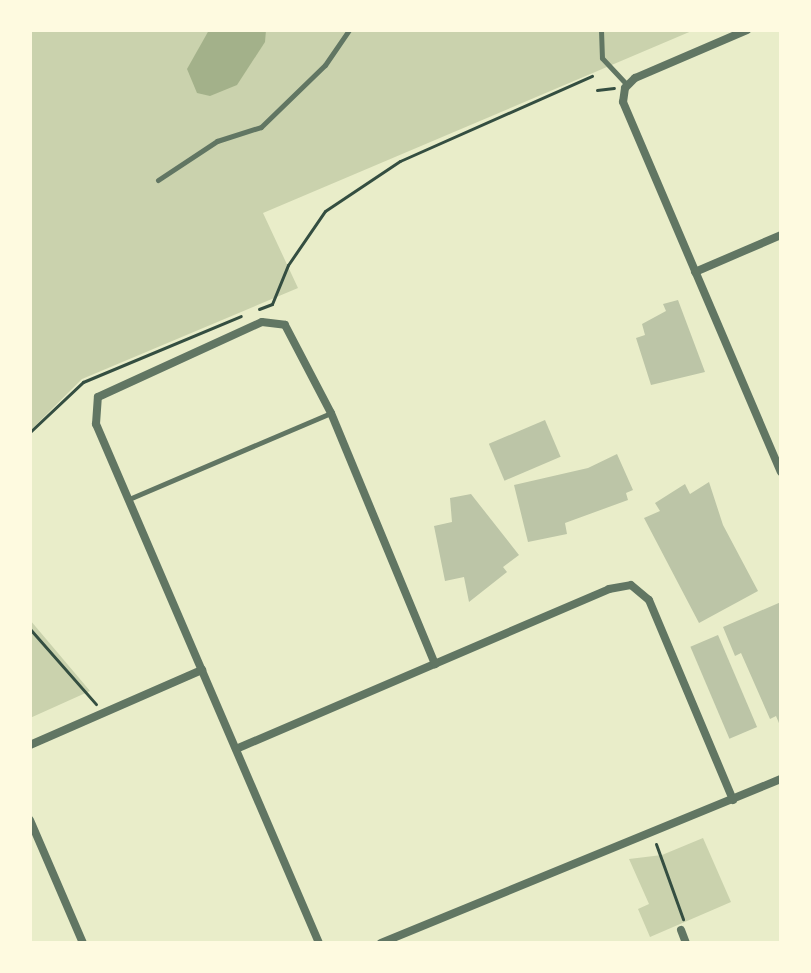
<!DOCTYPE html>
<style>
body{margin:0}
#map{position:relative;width:811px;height:973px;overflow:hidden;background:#e9edc9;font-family:Roboto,sans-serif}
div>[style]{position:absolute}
.green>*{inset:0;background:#cad2ad}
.water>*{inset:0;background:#a3b18a}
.building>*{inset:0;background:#bcc5a7;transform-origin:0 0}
.path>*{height:3px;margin:-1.5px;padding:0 1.5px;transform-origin:1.5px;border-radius:1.5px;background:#344e41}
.service>*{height:5px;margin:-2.5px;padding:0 2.5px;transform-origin:2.5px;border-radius:2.5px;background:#617663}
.minor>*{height:8px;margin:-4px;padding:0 4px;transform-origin:4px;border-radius:4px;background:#617663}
span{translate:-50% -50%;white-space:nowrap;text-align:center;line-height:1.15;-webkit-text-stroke:8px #fefae0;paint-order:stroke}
.frame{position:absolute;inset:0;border:32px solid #fefae0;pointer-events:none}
</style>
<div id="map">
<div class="green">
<i style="clip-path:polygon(30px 30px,694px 30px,263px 213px,298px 288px,82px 379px,30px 431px)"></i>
<i style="clip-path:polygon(30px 620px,90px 691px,30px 718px)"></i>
<i style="clip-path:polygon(703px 838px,731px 902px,650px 937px,638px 909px,649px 904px,629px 859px,662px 855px)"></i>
</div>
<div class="water">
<i style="clip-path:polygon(209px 30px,266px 30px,265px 42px,237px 85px,210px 96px,197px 93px,187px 69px)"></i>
</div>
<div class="building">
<i style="clip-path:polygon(678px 300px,705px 372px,651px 385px,636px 338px,645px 335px,642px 324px,666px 311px,663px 304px)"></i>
<i style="left:545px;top:420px;width:40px;height:61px;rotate:67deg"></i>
<i style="clip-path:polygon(617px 454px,633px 490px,626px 493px,628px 500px,565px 523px,567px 534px,528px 542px,514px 485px,588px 468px)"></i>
<i style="clip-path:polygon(709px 482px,723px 525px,758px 591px,699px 623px,644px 518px,660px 511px,655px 503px,685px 484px,690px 494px)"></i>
<i style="clip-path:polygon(471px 494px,519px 555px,503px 567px,507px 572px,469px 602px,464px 577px,445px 581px,434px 526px,452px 522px,450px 498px)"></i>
<i style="clip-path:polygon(781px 602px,781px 728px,776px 716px,770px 719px,741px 653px,735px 656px,723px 627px)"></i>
<i style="left:718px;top:635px;width:100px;height:30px;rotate:67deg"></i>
</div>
<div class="path">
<i style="left:597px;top:90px;width:17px;rotate:-7deg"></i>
<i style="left:259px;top:309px;width:14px;rotate:-21deg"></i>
<i style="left:272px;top:304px;width:42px;rotate:-67.7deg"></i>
<i style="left:288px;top:265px;width:65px;rotate:-55.6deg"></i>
<i style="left:325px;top:211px;width:90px;rotate:-33.7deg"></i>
<i style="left:400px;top:161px;width:210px;rotate:-23.9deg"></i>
<i style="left:30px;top:432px;width:73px;rotate:-43.3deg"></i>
<i style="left:83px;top:382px;width:171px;rotate:-22.7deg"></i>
<i style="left:30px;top:629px;width:100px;rotate:48.7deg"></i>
<i style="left:656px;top:844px;width:80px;rotate:70.2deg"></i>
</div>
<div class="service">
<i style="left:601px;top:30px;width:28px;rotate:88deg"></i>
<i style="left:602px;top:58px;width:37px;rotate:47deg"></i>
<i style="left:158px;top:180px;width:71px;rotate:-33.5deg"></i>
<i style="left:217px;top:141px;width:46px;rotate:-17.7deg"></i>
<i style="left:261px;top:127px;width:89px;rotate:-44.1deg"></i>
<i style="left:325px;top:65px;width:42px;rotate:-55.6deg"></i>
<i style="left:129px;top:499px;width:220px;rotate:-23.1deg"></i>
</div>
<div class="minor">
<i style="left:747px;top:30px;width:122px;rotate:156.8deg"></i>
<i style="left:635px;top:78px;width:14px;rotate:135deg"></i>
<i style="left:625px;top:88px;width:14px;rotate:98deg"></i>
<i style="left:623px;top:102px;width:402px;rotate:66.9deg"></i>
<i style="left:695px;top:272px;width:94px;rotate:-23.3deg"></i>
<i style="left:30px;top:745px;width:188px;rotate:-23.6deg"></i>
<i style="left:236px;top:749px;width:406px;rotate:-23.2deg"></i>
<i style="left:609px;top:589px;width:22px;rotate:-10deg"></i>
<i style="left:631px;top:585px;width:23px;rotate:40deg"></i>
<i style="left:649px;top:600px;width:217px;rotate:67.2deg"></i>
<i style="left:30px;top:820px;width:134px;rotate:66.7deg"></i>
<i style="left:681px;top:930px;width:14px;rotate:69deg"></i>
<i style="left:319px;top:943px;width:565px;rotate:-113.25deg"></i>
<i style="left:96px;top:424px;width:27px;rotate:-86deg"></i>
<i style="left:98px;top:397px;width:180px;rotate:-24.6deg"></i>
<i style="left:262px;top:322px;width:23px;rotate:7deg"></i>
<i style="left:285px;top:325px;width:99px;rotate:62.4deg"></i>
<i style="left:331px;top:413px;width:272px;rotate:67.5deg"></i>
<i style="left:381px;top:943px;width:432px;rotate:-22.3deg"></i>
</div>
<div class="frame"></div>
</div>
